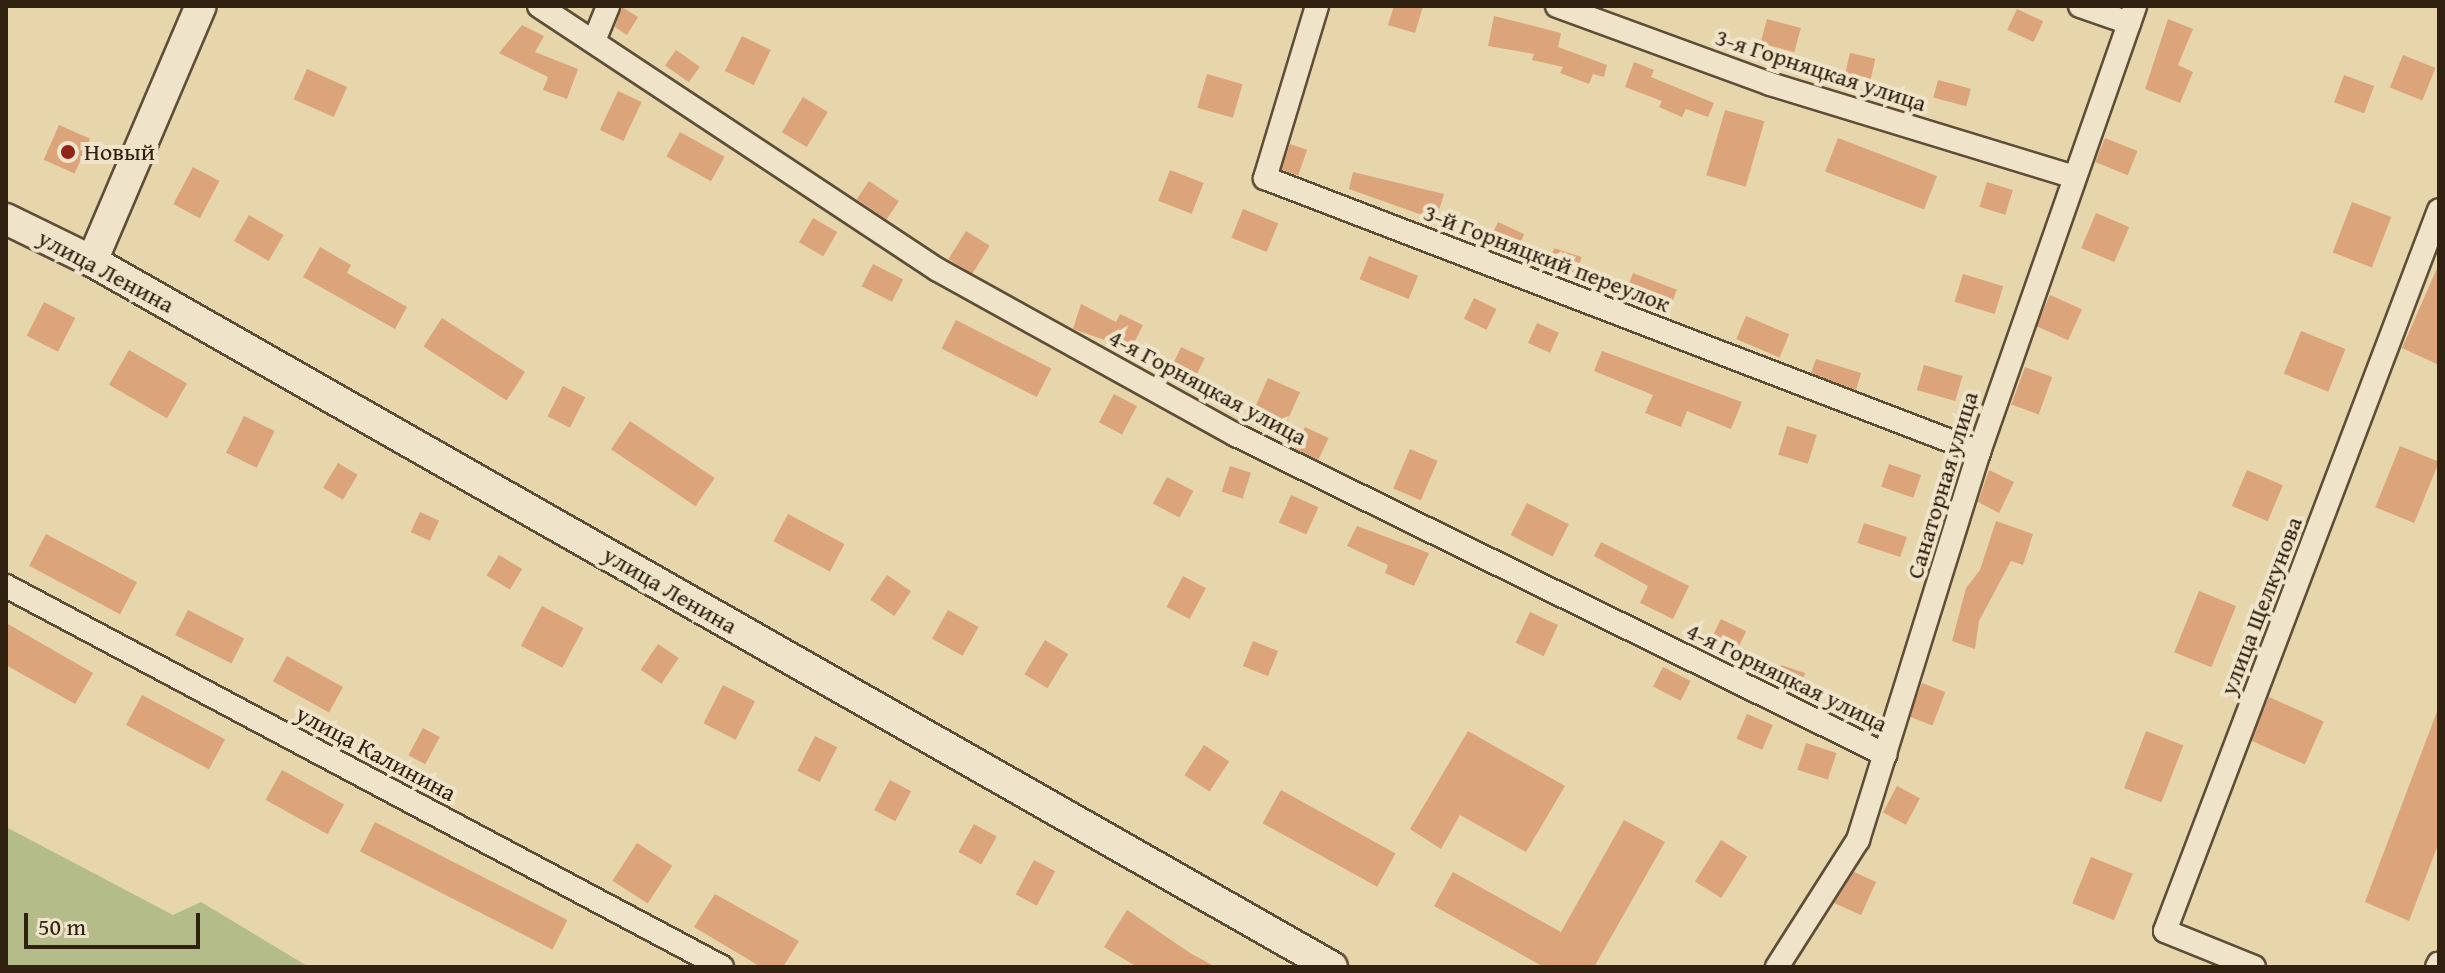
<!DOCTYPE html>
<meta charset="utf-8">
<style>
body{margin:0}
#map{position:relative;width:2445px;height:973px;overflow:hidden;background:#e7d5ac;font-family:"Gentium Book Plus",serif}
div>[style]{position:absolute}
.green>*{inset:0;background:#b4bd8a}
.building>*{inset:0;background:#dca47a;transform-origin:0 0}
.roads{filter:drop-shadow(2px 0 #5e4e37) drop-shadow(-2px 0 #5e4e37) drop-shadow(0 2px #5e4e37) drop-shadow(0 -2px #5e4e37)}
.street>*{height:22px;margin:-11px;padding:0 11px;transform-origin:11px;border-radius:11px;background:#efe4c9}
.secondary>*{height:30px;margin:-15px;padding:0 15px;transform-origin:15px;border-radius:15px;background:#efe4c9}
.dots>*{width:22px;height:22px;translate:-50% -50%;box-sizing:border-box;border:4px solid #efe4c9;border-radius:50%}
span{translate:-50% -50%;white-space:nowrap;text-align:center;line-height:1.15;-webkit-text-stroke:8px #efe4c9;paint-order:stroke}
.street-label{font-size:24px;color:#302110}
.poi-label{font-size:24px;color:#302110}
.left{translate:0 -50%;text-align:left}
.frame{position:absolute;inset:0;border:8px solid #302110;pointer-events:none}
.scale{position:absolute;left:24px;top:913px;width:176px;height:36px;box-sizing:border-box;border:4px solid #302110;border-top:0;padding-left:10px;font-size:24px;line-height:28px;white-space:nowrap;color:#302110;-webkit-text-stroke:6px #efe4c9;paint-order:stroke}
</style>
<div id="map">
<div class="green">
<i style="clip-path:polygon(6px 827px,173px 915px,201px 902px,309px 967px,6px 967px)"></i>
</div>
<div class="building">
<i style="clip-path:polygon(1394px 6px,1423px 6px,1415px 33px,1388px 25px)"></i>
<i style="clip-path:polygon(622px 7px,638px 17px,627px 35px,615px 27px)"></i>
<i style="left:2017px;top:9px;width:29px;height:23px;rotate:25deg"></i>
<i style="clip-path:polygon(1494px 16px,1561px 33px,1558px 47px,1607px 65px,1604px 77px,1593px 74px,1589px 84px,1560px 73px,1563px 67px,1532px 60px,1534px 54px,1488px 46px)"></i>
<i style="left:1767px;top:19px;width:35px;height:25px;rotate:15deg"></i>
<i style="clip-path:polygon(2168px 19px,2193px 29px,2178px 65px,2193px 72px,2180px 103px,2145px 89px)"></i>
<i style="clip-path:polygon(522px 25px,544px 36px,535px 52px,578px 69px,567px 99px,543px 90px,548px 77px,499px 53px)"></i>
<i style="left:742px;top:36px;width:32px;height:39px;rotate:26deg"></i>
<i style="left:676px;top:50px;width:29px;height:19px;rotate:35deg"></i>
<i style="left:1850px;top:53px;width:26px;height:25px;rotate:13deg"></i>
<i style="left:2403px;top:55px;width:35px;height:35px;rotate:22deg"></i>
<i style="clip-path:polygon(1634px 62px,1654px 70px,1651px 77px,1714px 103px,1708px 117px,1686px 109px,1682px 117px,1659px 107px,1662px 101px,1625px 87px)"></i>
<i style="left:307px;top:69px;width:44px;height:33px;rotate:24deg"></i>
<i style="left:1207px;top:74px;width:37px;height:35px;rotate:16deg"></i>
<i style="left:2344px;top:75px;width:32px;height:29px;rotate:20deg"></i>
<i style="left:1938px;top:80px;width:34px;height:18px;rotate:15deg"></i>
<i style="left:618px;top:91px;width:26px;height:43px;rotate:25deg"></i>
<i style="left:803px;top:97px;width:29px;height:41px;rotate:31deg"></i>
<i style="left:1725px;top:110px;width:41px;height:68px;rotate:16deg"></i>
<i style="left:59px;top:125px;width:34px;height:38px;rotate:24deg"></i>
<i style="left:680px;top:132px;width:51px;height:28px;rotate:29deg"></i>
<i style="left:1838px;top:138px;width:106px;height:36px;rotate:21deg"></i>
<i style="left:2105px;top:138px;width:35px;height:26px;rotate:22deg"></i>
<i style="left:1290px;top:144px;width:18px;height:27px;rotate:19deg"></i>
<i style="left:193px;top:167px;width:30px;height:42px;rotate:28deg"></i>
<i style="left:1170px;top:170px;width:36px;height:33px;rotate:21deg"></i>
<i style="clip-path:polygon(1353px 172px,1444px 194px,1436px 220px,1349px 189px)"></i>
<i style="left:869px;top:181px;width:36px;height:22px;rotate:34deg"></i>
<i style="left:1987px;top:182px;width:27px;height:26px;rotate:17deg"></i>
<i style="left:2352px;top:202px;width:42px;height:54px;rotate:21deg"></i>
<i style="left:1243px;top:209px;width:38px;height:31px;rotate:22deg"></i>
<i style="left:2096px;top:213px;width:36px;height:38px;rotate:23deg"></i>
<i style="left:249px;top:215px;width:40px;height:30px;rotate:30deg"></i>
<i style="left:813px;top:218px;width:28px;height:28px;rotate:30deg"></i>
<i style="left:1498px;top:222px;width:29px;height:23px;rotate:25deg"></i>
<i style="left:966px;top:231px;width:28px;height:33px;rotate:32deg"></i>
<i style="clip-path:polygon(320px 247px,351px 265px,347px 273px,407px 307px,395px 329px,303px 277px)"></i>
<i style="left:1554px;top:248px;width:29px;height:17px;rotate:18deg"></i>
<i style="left:1369px;top:256px;width:53px;height:25px;rotate:22deg"></i>
<i style="left:873px;top:264px;width:34px;height:25px;rotate:27deg"></i>
<i style="clip-path:polygon(2439px 264px,2439px 365px,2402px 348px)"></i>
<i style="left:1633px;top:273px;width:47px;height:25px;rotate:21deg"></i>
<i style="left:1963px;top:274px;width:42px;height:29px;rotate:17deg"></i>
<i style="left:2050px;top:295px;width:35px;height:34px;rotate:24deg"></i>
<i style="left:1474px;top:298px;width:25px;height:23px;rotate:26deg"></i>
<i style="left:44px;top:302px;width:35px;height:38px;rotate:27deg"></i>
<i style="clip-path:polygon(1081px 304px,1116px 322px,1120px 314px,1143px 325px,1131px 349px,1073px 329px)"></i>
<i style="left:1746px;top:316px;width:47px;height:25px;rotate:23deg"></i>
<i style="left:442px;top:318px;width:99px;height:34px;rotate:33deg"></i>
<i style="left:956px;top:320px;width:107px;height:32px;rotate:27deg"></i>
<i style="left:1537px;top:323px;width:24px;height:22px;rotate:24deg"></i>
<i style="left:2301px;top:331px;width:48px;height:46px;rotate:22deg"></i>
<i style="left:1181px;top:347px;width:26px;height:34px;rotate:25deg"></i>
<i style="left:129px;top:350px;width:67px;height:40px;rotate:30deg"></i>
<i style="clip-path:polygon(1602px 351px,1742px 402px,1731px 429px,1687px 411px,1681px 427px,1645px 413px,1653px 395px,1594px 371px)"></i>
<i style="clip-path:polygon(1816px 359px,1861px 373px,1856px 390px,1811px 373px)"></i>
<i style="left:1924px;top:365px;width:40px;height:26px;rotate:16deg"></i>
<i style="left:2025px;top:367px;width:29px;height:40px;rotate:20deg"></i>
<i style="left:1268px;top:378px;width:35px;height:39px;rotate:24deg"></i>
<i style="left:563px;top:386px;width:25px;height:34px;rotate:27deg"></i>
<i style="left:1114px;top:394px;width:26px;height:32px;rotate:28deg"></i>
<i style="left:244px;top:416px;width:34px;height:41px;rotate:26deg"></i>
<i style="left:630px;top:421px;width:102px;height:34px;rotate:34deg"></i>
<i style="left:1787px;top:426px;width:31px;height:30px;rotate:17deg"></i>
<i style="left:1305px;top:427px;width:26px;height:24px;rotate:25deg"></i>
<i style="left:2400px;top:446px;width:42px;height:66px;rotate:22deg"></i>
<i style="left:1410px;top:449px;width:30px;height:43px;rotate:23deg"></i>
<i style="left:338px;top:463px;width:23px;height:29px;rotate:31deg"></i>
<i style="left:1889px;top:464px;width:34px;height:24px;rotate:19deg"></i>
<i style="left:1230px;top:466px;width:22px;height:27px;rotate:18deg"></i>
<i style="clip-path:polygon(1989px 470px,2014px 482px,1999px 513px,1978px 502px)"></i>
<i style="left:2247px;top:470px;width:39px;height:39px;rotate:23deg"></i>
<i style="left:1167px;top:477px;width:30px;height:30px;rotate:28deg"></i>
<i style="left:1291px;top:495px;width:30px;height:30px;rotate:24deg"></i>
<i style="left:1527px;top:503px;width:47px;height:36px;rotate:27deg"></i>
<i style="left:420px;top:512px;width:21px;height:22px;rotate:25deg"></i>
<i style="left:788px;top:514px;width:64px;height:31px;rotate:28deg"></i>
<i style="clip-path:polygon(1996px 521px,2033px 534px,2023px 565px,2011px 561px,1979px 621px,1975px 649px,1952px 641px,1966px 588px,1980px 570px)"></i>
<i style="left:1864px;top:523px;width:45px;height:21px;rotate:18deg"></i>
<i style="clip-path:polygon(1357px 526px,1429px 553px,1414px 586px,1385px 573px,1388px 565px,1347px 546px)"></i>
<i style="left:46px;top:534px;width:103px;height:36px;rotate:28deg"></i>
<i style="clip-path:polygon(1601px 542px,1689px 586px,1673px 619px,1640px 603px,1648px 586px,1594px 556px)"></i>
<i style="left:499px;top:555px;width:27px;height:24px;rotate:31deg"></i>
<i style="left:887px;top:575px;width:29px;height:30px;rotate:34deg"></i>
<i style="left:1183px;top:576px;width:26px;height:35px;rotate:28deg"></i>
<i style="left:2199px;top:591px;width:40px;height:66px;rotate:22deg"></i>
<i style="left:542px;top:606px;width:47px;height:45px;rotate:28deg"></i>
<i style="left:188px;top:610px;width:63px;height:28px;rotate:27deg"></i>
<i style="left:948px;top:610px;width:35px;height:33px;rotate:29deg"></i>
<i style="left:1530px;top:612px;width:31px;height:34px;rotate:25deg"></i>
<i style="left:1721px;top:619px;width:28px;height:26px;rotate:26deg"></i>
<i style="clip-path:polygon(6px 623px,93px 673px,75px 704px,6px 665px)"></i>
<i style="left:1045px;top:640px;width:27px;height:40px;rotate:31deg"></i>
<i style="left:1253px;top:641px;width:27px;height:27px;rotate:22deg"></i>
<i style="left:658px;top:644px;width:25px;height:31px;rotate:34deg"></i>
<i style="left:287px;top:656px;width:64px;height:29px;rotate:29deg"></i>
<i style="clip-path:polygon(1781px 665px,1805px 673px,1797px 696px,1774px 684px)"></i>
<i style="left:1663px;top:667px;width:31px;height:22px;rotate:27deg"></i>
<i style="left:1922px;top:683px;width:25px;height:36px;rotate:21deg"></i>
<i style="left:723px;top:685px;width:36px;height:43px;rotate:27deg"></i>
<i style="left:142px;top:695px;width:94px;height:34px;rotate:28deg"></i>
<i style="left:2269px;top:697px;width:60px;height:47px;rotate:24deg"></i>
<i style="clip-path:polygon(2438px 709px,2439px 842px,2409px 921px,2365px 902px)"></i>
<i style="left:1747px;top:714px;width:28px;height:27px;rotate:23deg"></i>
<i style="left:423px;top:728px;width:19px;height:31px;rotate:28deg"></i>
<i style="clip-path:polygon(1468px 731px,1565px 786px,1526px 852px,1460px 815px,1441px 849px,1410px 829px)"></i>
<i style="left:2146px;top:731px;width:40px;height:61px;rotate:21deg"></i>
<i style="left:815px;top:736px;width:25px;height:39px;rotate:27deg"></i>
<i style="left:1806px;top:743px;width:32px;height:28px;rotate:18deg"></i>
<i style="left:1204px;top:745px;width:30px;height:36px;rotate:33deg"></i>
<i style="left:282px;top:770px;width:71px;height:34px;rotate:29deg"></i>
<i style="left:890px;top:780px;width:24px;height:34px;rotate:28deg"></i>
<i style="left:1897px;top:786px;width:26px;height:30px;rotate:28deg"></i>
<i style="left:1281px;top:790px;width:131px;height:38px;rotate:29deg"></i>
<i style="clip-path:polygon(1624px 820px,1665px 842px,1594px 967px,1544px 967px,1434px 906px,1453px 872px,1561px 932px)"></i>
<i style="left:375px;top:822px;width:216px;height:33px;rotate:27deg"></i>
<i style="left:974px;top:824px;width:26px;height:32px;rotate:29deg"></i>
<i style="left:1721px;top:840px;width:31px;height:49px;rotate:32deg"></i>
<i style="left:637px;top:843px;width:42px;height:45px;rotate:33deg"></i>
<i style="left:2091px;top:857px;width:45px;height:50px;rotate:22deg"></i>
<i style="left:1034px;top:860px;width:24px;height:39px;rotate:28deg"></i>
<i style="clip-path:polygon(1854px 872px,1876px 882px,1861px 915px,1834px 903px)"></i>
<i style="clip-path:polygon(715px 894px,799px 941px,783px 967px,761px 967px,694px 927px)"></i>
<i style="clip-path:polygon(1127px 910px,1190px 953px,1216px 967px,1137px 967px,1104px 947px)"></i>
</div>
<div class="roads">
<div class="street">
<i style="left:539px;top:6px;width:478px;rotate:33.5deg"></i>
<i style="left:938px;top:270px;width:341px;rotate:29deg"></i>
<i style="left:1236px;top:435px;width:724px;rotate:26.21deg"></i>
<i style="left:1317px;top:6px;width:180px;rotate:106.8deg"></i>
<i style="left:1265px;top:178px;width:765px;rotate:20.99deg"></i>
<i style="left:1557px;top:6px;width:227px;rotate:20.1deg"></i>
<i style="left:1770px;top:84px;width:315px;rotate:17deg"></i>
<i style="left:2080px;top:6px;width:52px;rotate:19.1deg"></i>
<i style="left:594px;top:41px;width:38px;rotate:-68deg"></i>
<i style="left:6px;top:586px;width:811px;rotate:28.02deg"></i>
<i style="left:1777px;top:967px;width:151px;rotate:-57.5deg"></i>
<i style="left:1858px;top:840px;width:406px;rotate:-72.7deg"></i>
<i style="left:1979px;top:452px;width:472px;rotate:-70.7deg"></i>
<i style="left:2254px;top:967px;width:96px;rotate:-158deg"></i>
<i style="left:2165px;top:931px;width:771px;rotate:-69.19deg"></i>
<i style="left:2437px;top:967px;width:4px;rotate:-63deg"></i>
</div>
<div class="secondary">
<i style="left:6px;top:219px;width:96px;rotate:26deg"></i>
<i style="left:92px;top:261px;width:1427px;rotate:29.66deg"></i>
<i style="left:92px;top:261px;width:277px;rotate:-66.9deg"></i>
</div>
</div>
<div class="dots">
<i style="left:68px;top:152px;background:#8f2418"></i>
</div>
<div class="street-label">
<span style="left:1821px;top:70px;rotate:18deg">3-я Горняцкая улица</span>
<span style="left:1547px;top:258px;rotate:21deg">3-й Горняцкий переулок</span>
<span style="left:106px;top:271px;rotate:28deg">улица Ленина</span>
<span style="left:1208px;top:387px;rotate:28deg">4-я Горняцкая улица</span>
<span style="left:1942px;top:485px;rotate:-73deg">Санаторная улица</span>
<span style="left:670px;top:590px;rotate:30deg">улица Ленина</span>
<span style="left:2261px;top:606px;rotate:-69deg">улица Щелкунова</span>
<span style="left:1787px;top:677px;rotate:26deg">4-я Горняцкая улица</span>
<span style="left:376px;top:753px;rotate:28deg">улица Калинина</span>
</div>
<div class="poi-label">
<span class="left" style="left:84px;top:152px">Новый</span>
</div>
<div class="frame"></div>
<div class="scale">50 m</div>
</div>
